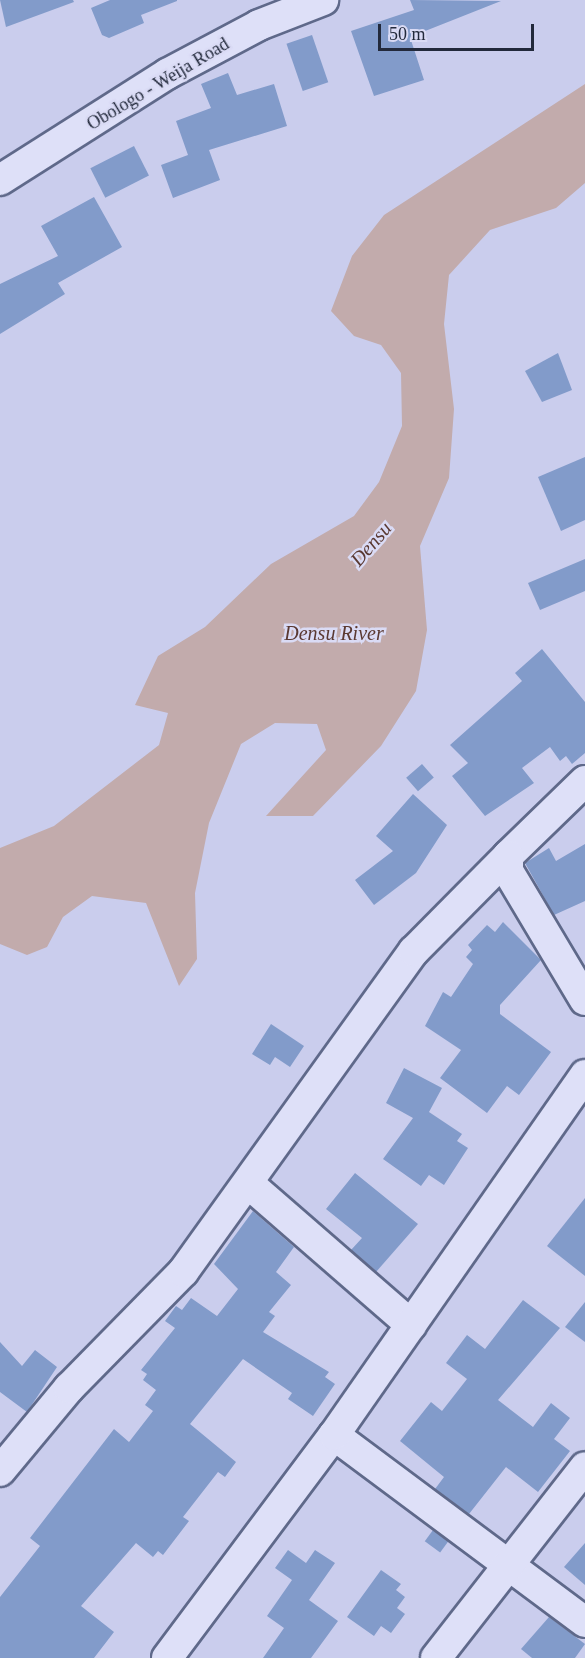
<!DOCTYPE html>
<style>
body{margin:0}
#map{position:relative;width:585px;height:1658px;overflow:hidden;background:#cacded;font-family:Georgia,serif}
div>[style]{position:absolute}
.water>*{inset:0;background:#c2abac}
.building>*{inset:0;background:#829bca;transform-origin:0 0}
.roads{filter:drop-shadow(2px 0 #5f698a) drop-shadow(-2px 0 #5f698a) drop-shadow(0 2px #5f698a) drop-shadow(0 -2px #5f698a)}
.minor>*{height:30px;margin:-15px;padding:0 15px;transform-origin:15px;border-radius:15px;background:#dee0f8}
span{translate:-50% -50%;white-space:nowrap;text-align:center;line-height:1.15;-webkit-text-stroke:5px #dadbf5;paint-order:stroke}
.street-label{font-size:18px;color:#22293b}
.water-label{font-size:20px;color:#5a3932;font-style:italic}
.scale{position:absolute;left:378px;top:24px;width:156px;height:27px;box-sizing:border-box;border:3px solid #22293b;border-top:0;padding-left:8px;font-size:18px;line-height:21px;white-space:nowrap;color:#22293b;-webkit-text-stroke:4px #dadbf5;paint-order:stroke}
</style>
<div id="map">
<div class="water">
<i style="clip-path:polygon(585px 84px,585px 183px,556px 208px,490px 230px,449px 275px,444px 324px,454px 409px,449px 478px,420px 546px,427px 630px,416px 691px,381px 746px,313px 816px,266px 816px,326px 750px,317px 724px,275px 723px,241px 744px,209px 823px,195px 893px,197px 959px,179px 986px,146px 903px,92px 896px,63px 917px,47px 947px,27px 955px,0 944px,0 848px,54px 826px,159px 745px,168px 713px,135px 705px,158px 656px,205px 627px,271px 564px,354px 516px,379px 482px,402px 426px,401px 373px,381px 345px,354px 336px,331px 311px,352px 256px,384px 215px)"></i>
</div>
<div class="building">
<i style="clip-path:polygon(0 0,73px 0,74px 2px,6px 27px)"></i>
<i style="clip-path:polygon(110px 0,177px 0,177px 1px,141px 15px,144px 23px,109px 38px,102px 35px,91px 8px)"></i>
<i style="clip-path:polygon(410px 0,501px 1px,410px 37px,424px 80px,374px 96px,351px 31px,414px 10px)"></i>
<i style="left:312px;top:35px;width:50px;height:27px;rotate:71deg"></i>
<i style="clip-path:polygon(228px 73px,237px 95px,274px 84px,287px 126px,209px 150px,220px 180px,173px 198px,161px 165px,188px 155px,176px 121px,211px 108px,201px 84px)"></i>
<i style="left:134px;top:146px;width:33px;height:49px;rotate:63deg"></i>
<i style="clip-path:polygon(94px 197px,122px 247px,58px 283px,65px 294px,0 334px,0 284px,58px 256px,41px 226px)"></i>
<i style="clip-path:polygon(558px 353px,572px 390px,542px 402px,525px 371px)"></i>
<i style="clip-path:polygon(585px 457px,585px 520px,561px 531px,538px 477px)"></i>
<i style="clip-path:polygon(585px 559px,585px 591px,540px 610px,528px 583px)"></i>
<i style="clip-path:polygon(542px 649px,585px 702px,585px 753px,572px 764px,566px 756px,560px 761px,550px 747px,522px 768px,534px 783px,485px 816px,452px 776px,468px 763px,450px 745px,522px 681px,515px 673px)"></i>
<i style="left:422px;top:764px;width:18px;height:21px;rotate:49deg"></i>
<i style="clip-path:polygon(413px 794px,447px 825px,416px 873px,374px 905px,355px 880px,393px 851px,376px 836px)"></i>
<i style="clip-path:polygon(585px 844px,585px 901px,554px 915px,525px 863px,549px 848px,556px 861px)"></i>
<i style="clip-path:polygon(503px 922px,541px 960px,500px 1005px,500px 1014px,551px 1052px,519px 1095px,507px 1086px,487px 1113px,440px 1078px,461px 1050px,425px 1026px,443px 992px,451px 997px,473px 964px,466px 957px,472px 950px,468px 945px,487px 925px,495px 932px)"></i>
<i style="clip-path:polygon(271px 1024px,304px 1046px,290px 1067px,275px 1057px,270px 1065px,252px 1054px)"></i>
<i style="clip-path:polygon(404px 1068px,442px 1088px,429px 1112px,462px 1134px,457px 1141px,468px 1148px,444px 1185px,429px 1175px,421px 1186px,383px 1159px,413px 1118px,386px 1103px)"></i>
<i style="clip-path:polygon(355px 1173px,418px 1224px,376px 1272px,351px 1250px,362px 1238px,326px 1209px)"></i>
<i style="clip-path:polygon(585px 1198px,585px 1276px,547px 1246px)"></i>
<i style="clip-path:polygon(253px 1211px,294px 1247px,276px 1272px,291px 1285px,269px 1312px,275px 1316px,263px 1332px,329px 1372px,325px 1377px,335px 1384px,313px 1416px,288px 1399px,292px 1393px,243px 1359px,190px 1424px,236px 1462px,225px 1477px,218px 1472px,183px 1517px,189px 1521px,163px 1555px,158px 1551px,153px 1557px,136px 1543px,81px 1606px,114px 1632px,94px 1658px,0 1658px,0 1597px,40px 1546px,30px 1538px,114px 1429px,129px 1442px,153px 1411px,145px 1405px,156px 1390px,143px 1380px,147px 1374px,141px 1370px,175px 1328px,165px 1321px,176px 1306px,182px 1310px,191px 1298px,217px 1316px,238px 1289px,214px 1264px)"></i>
<i style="clip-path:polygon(523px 1300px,560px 1328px,498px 1400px,533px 1427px,551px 1403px,570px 1418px,554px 1439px,570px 1451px,538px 1492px,506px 1467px,469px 1514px,435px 1489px,444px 1477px,400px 1441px,431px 1402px,442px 1411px,467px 1379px,446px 1363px,467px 1335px,485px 1349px)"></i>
<i style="clip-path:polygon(585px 1302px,585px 1342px,565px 1327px)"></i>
<i style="clip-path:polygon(0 1342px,22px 1366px,35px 1350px,57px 1367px,27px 1412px,0 1392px)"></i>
<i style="left:433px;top:1530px;width:19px;height:14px;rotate:36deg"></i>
<i style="clip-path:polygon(585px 1543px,585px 1585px,564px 1567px)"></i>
<i style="clip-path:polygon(288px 1550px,306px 1563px,315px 1550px,335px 1563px,309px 1600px,338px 1621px,311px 1658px,263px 1658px,284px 1628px,267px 1616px,292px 1580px,275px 1568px)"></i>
<i style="clip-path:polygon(381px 1570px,401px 1584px,396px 1590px,405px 1597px,397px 1608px,405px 1614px,391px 1633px,381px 1626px,374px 1636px,347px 1617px)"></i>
<i style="clip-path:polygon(549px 1617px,585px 1644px,575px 1658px,532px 1658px,521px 1649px)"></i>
</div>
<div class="roads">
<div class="minor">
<i style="left:0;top:180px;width:198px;rotate:-32.4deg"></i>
<i style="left:167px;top:74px;width:104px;rotate:-28deg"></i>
<i style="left:259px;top:25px;width:69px;rotate:-21.3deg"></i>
<i style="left:585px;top:781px;width:107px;rotate:135.8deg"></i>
<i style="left:508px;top:856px;width:15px;rotate:90deg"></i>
<i style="left:508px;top:871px;width:150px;rotate:59.2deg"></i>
<i style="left:249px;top:1184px;width:215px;rotate:41deg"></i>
<i style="left:334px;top:1435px;width:313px;rotate:36.7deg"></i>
<i style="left:0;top:1471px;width:108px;rotate:-50.3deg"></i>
<i style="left:69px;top:1388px;width:163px;rotate:-45.5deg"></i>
<i style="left:183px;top:1272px;width:395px;rotate:-54.3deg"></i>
<i style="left:414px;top:951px;width:134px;rotate:-45.3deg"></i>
<i style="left:167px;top:1658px;width:279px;rotate:-53.2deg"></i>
<i style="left:334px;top:1435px;width:439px;rotate:-55.1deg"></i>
<i style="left:436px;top:1658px;width:242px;rotate:-52deg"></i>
</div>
</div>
<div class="street-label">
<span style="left:158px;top:84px;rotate:-31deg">Obologo - Weija Road</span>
</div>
<div class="water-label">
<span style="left:371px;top:544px;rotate:-49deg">Densu</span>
<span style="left:334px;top:633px">Densu River</span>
</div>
<div class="scale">50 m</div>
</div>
